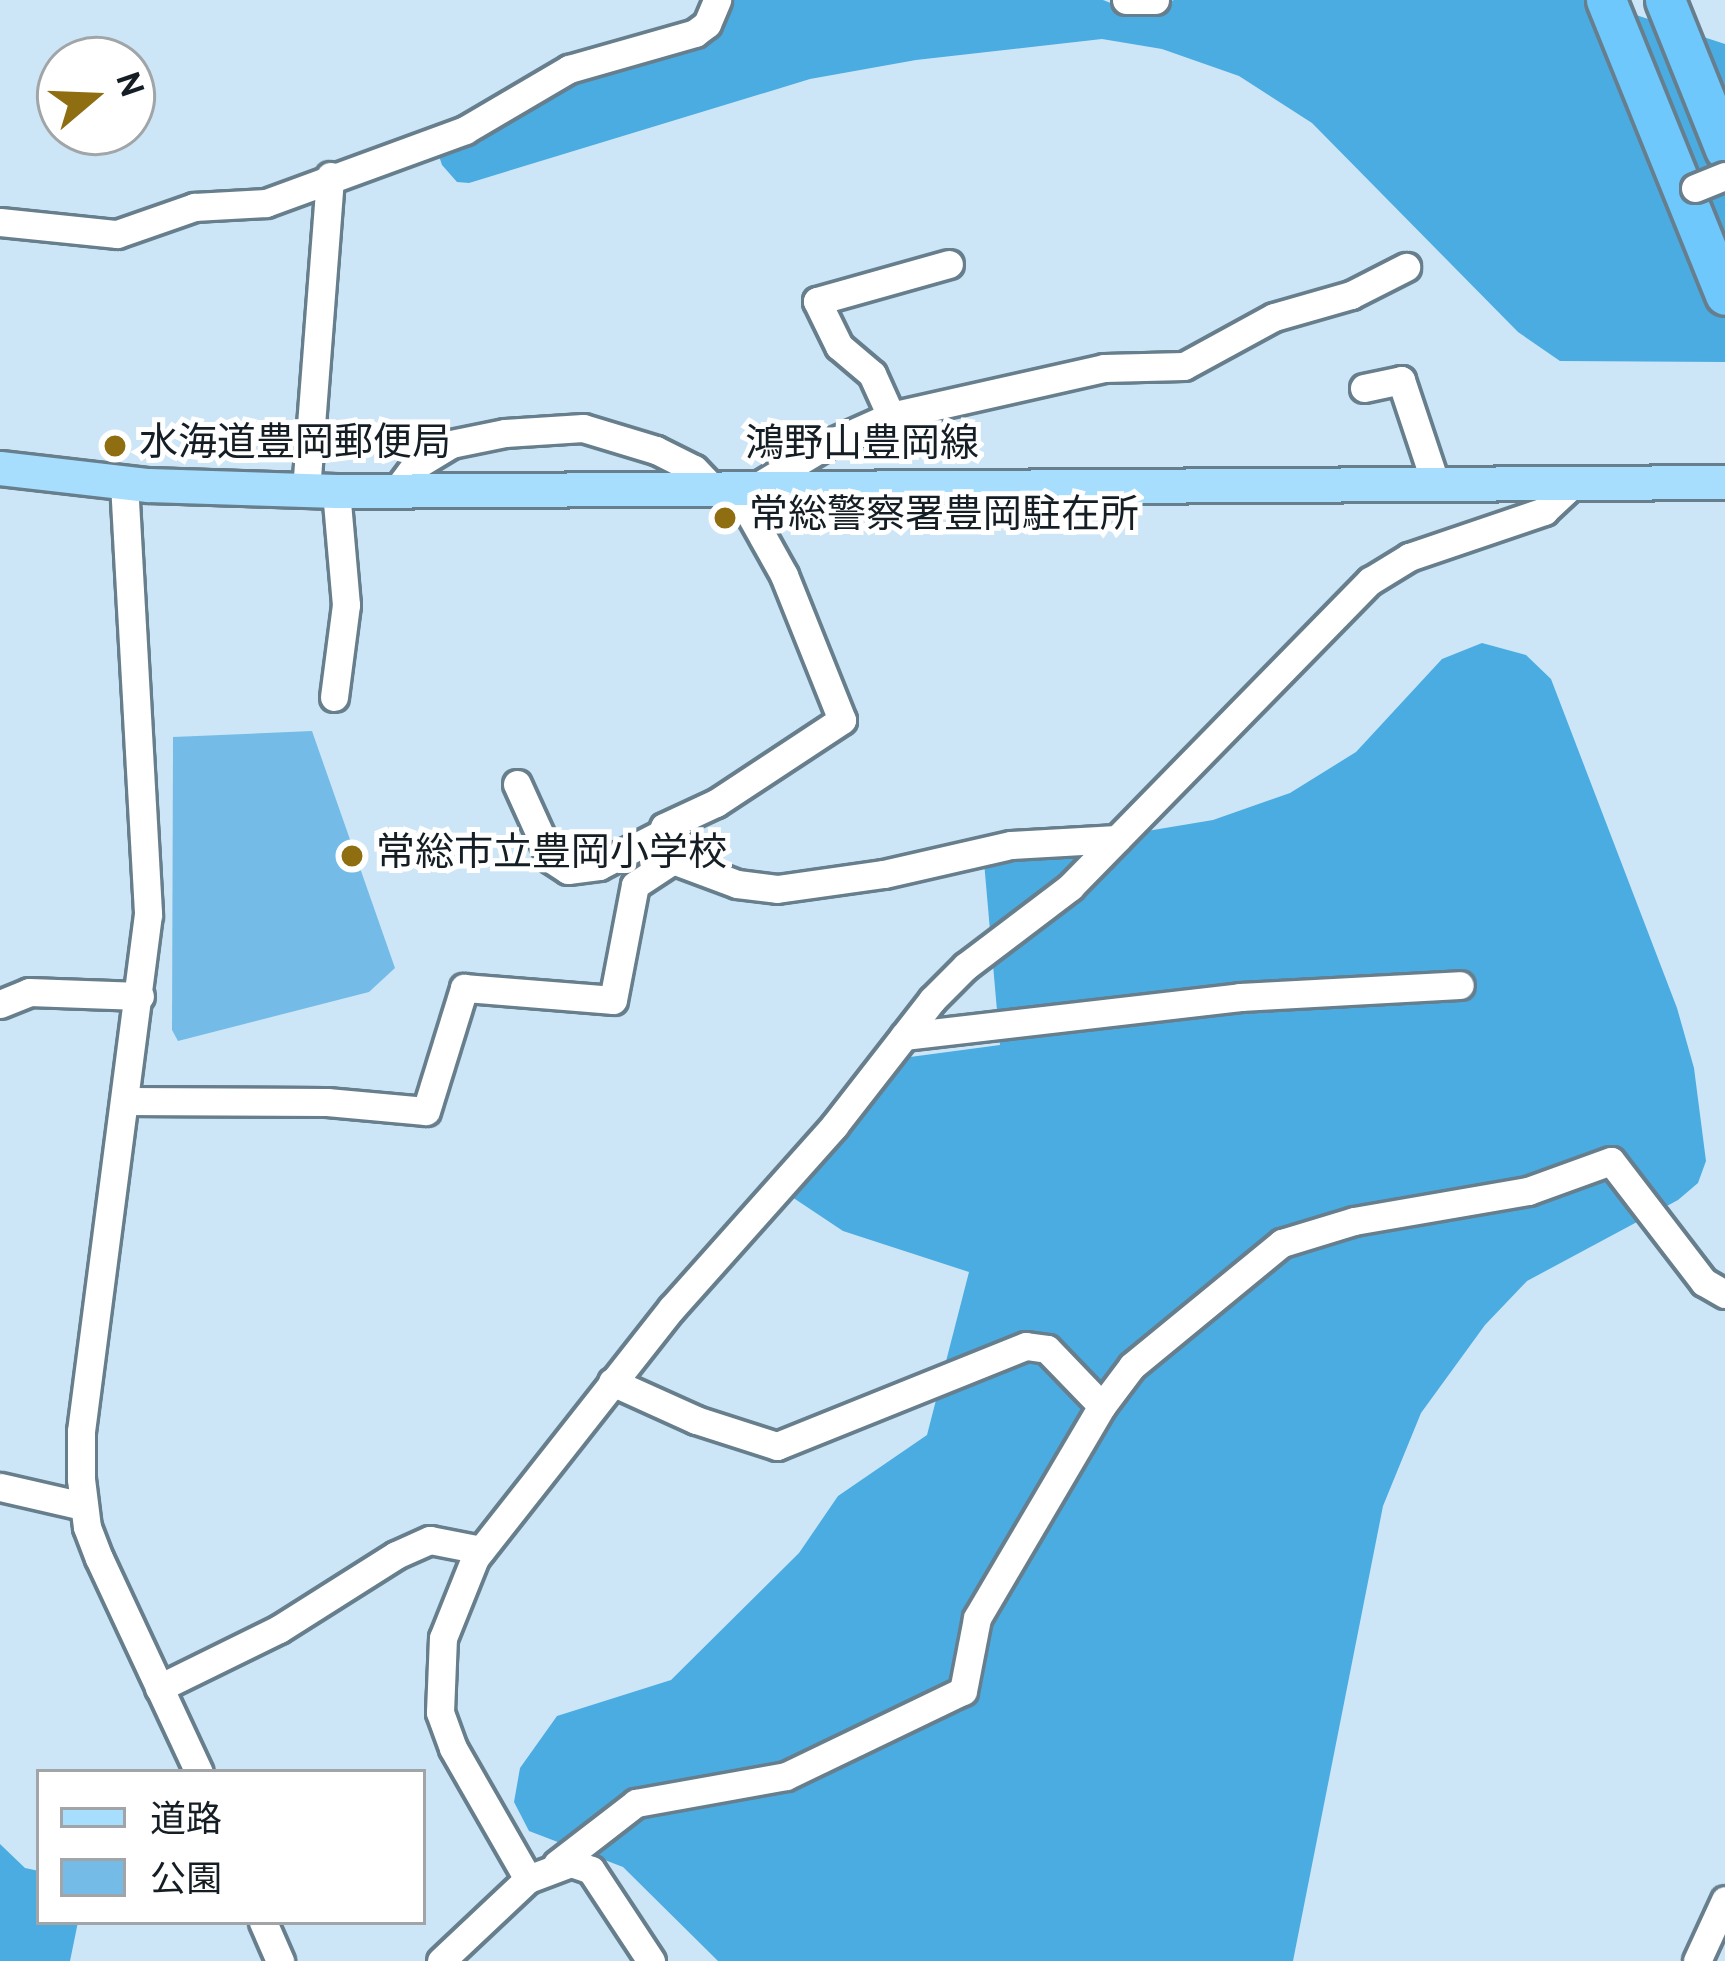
<!DOCTYPE html>
<meta charset="utf-8">
<style>
body{margin:0}
#map{position:relative;width:1725px;height:1961px;overflow:hidden;background:#cde6f7;font-family:Overpass,"Noto Sans JP",sans-serif}
div>[style]{position:absolute}
.green>*{inset:0;background:#74bce7}
.forest>*{inset:0;background:#4bace2}
.roads{filter:drop-shadow(3px 0 #677e8d) drop-shadow(-3px 0 #677e8d) drop-shadow(0 3px #677e8d) drop-shadow(0 -3px #677e8d)}
.minor>*{height:27px;margin:-13.5px;padding:0 13.5px;transform-origin:13.5px;border-radius:13.5px;background:#fff}
.major>*{height:33px;margin:-16.5px;padding:0 16.5px;transform-origin:16.5px;border-radius:16.5px;background:#a8defd}
.highway>*{height:39px;margin:-19.5px;padding:0 19.5px;transform-origin:19.5px;border-radius:19.5px;background:#6ec8fc}
.bridges{filter:drop-shadow(3px 0 #677e8d) drop-shadow(-3px 0 #677e8d) drop-shadow(0 3px #677e8d) drop-shadow(0 -3px #677e8d)}
.minor-bridge>*{height:27px;margin:-13.5px;padding:0 13.5px;transform-origin:13.5px;border-radius:13.5px;background:#fff}
.dots>*{width:33px;height:33px;translate:-50% -50%;box-sizing:border-box;border:6px solid #fff;border-radius:50%}
span{translate:-50% -50%;white-space:nowrap;text-align:center;line-height:1.15;-webkit-text-stroke:10px #fff;paint-order:stroke}
.poi-label{font-size:39px;color:#151e24}
.left{translate:0 -50%;text-align:left}
.street-label{font-size:39px;color:#151e24}
.legend{position:absolute;left:36px;top:1769px;width:390px;height:156px;box-sizing:border-box;background:#fff;border:3px solid #a1a5a7;margin:0;padding:15px 21px;list-style:none;font-size:36px;color:#151e24}
.legend li{display:flex;align-items:center;gap:24px;height:60px}
.legend b{width:60px;border:3px solid #a1a5a7}
.north{position:absolute;left:36px;top:36px;width:120px;height:120px;box-sizing:border-box;background:#fff;border:3px solid #a1a5a7;border-radius:50%;rotate:71deg;font-size:33px;font-weight:700;line-height:48px;text-align:center;color:#151e24}
.north::after{content:'';display:block;margin:auto;width:42px;height:54px;background:#8f6e12;clip-path:polygon(50% 0,100% 100%,50% 72%,0 100%)}
</style>
<div id="map">
<div class="green">
<i style="clip-path:polygon(312px 731px,395px 968px,369px 992px,178px 1041px,172px 1030px,173px 737px)"></i>
</div>
<div class="forest">
<i style="clip-path:polygon(730px 0,1103px 0,1139px 14px,1174px 0,1590px 0,1725px 44px,1725px 362px,1560px 361px,1518px 332px,1312px 123px,1239px 76px,1162px 49px,1102px 39px,916px 60px,810px 79px,469px 183px,457px 182px,442px 165px,437px 150px,563px 83px,720px 26px)"></i>
<i style="clip-path:polygon(1482px 643px,1526px 655px,1551px 679px,1677px 1008px,1694px 1068px,1706px 1161px,1698px 1183px,1678px 1200px,1527px 1281px,1485px 1325px,1421px 1413px,1383px 1506px,1293px 1961px,718px 1961px,623px 1867px,529px 1831px,514px 1802px,520px 1768px,557px 1716px,671px 1680px,799px 1553px,838px 1496px,927px 1435px,969px 1272px,843px 1231px,789px 1195px,910px 1057px,1000px 1045px,982px 839px,1135px 833px,1213px 820px,1290px 793px,1356px 752px,1442px 659px)"></i>
<i style="clip-path:polygon(0 1844px,25px 1868px,39px 1871px,39px 1922px,78px 1922px,70px 1961px,0 1961px)"></i>
</div>
<div class="roads">
<div class="minor">
<i style="left:1126px;top:0;width:29px"></i>
<i style="left:0;top:222px;width:118px;rotate:5.9deg"></i>
<i style="left:117px;top:234px;width:82px;rotate:-19.3deg"></i>
<i style="left:194px;top:207px;width:72px;rotate:-3.2deg"></i>
<i style="left:266px;top:203px;width:212px;rotate:-20.1deg"></i>
<i style="left:465px;top:130px;width:121px;rotate:-30.4deg"></i>
<i style="left:569px;top:69px;width:131px;rotate:-15.9deg"></i>
<i style="left:695px;top:33px;width:15px;rotate:-37deg"></i>
<i style="left:707px;top:24px;width:26px;rotate:-67deg"></i>
<i style="left:1364px;top:388px;width:38px;rotate:-12deg"></i>
<i style="left:1401px;top:380px;width:111px;rotate:71.6deg"></i>
<i style="left:891px;top:416px;width:46px;rotate:-114.3deg"></i>
<i style="left:872px;top:374px;width:43px;rotate:-139.7deg"></i>
<i style="left:839px;top:346px;width:50px;rotate:-116.1deg"></i>
<i style="left:817px;top:301px;width:137px;rotate:-15.7deg"></i>
<i style="left:124px;top:483px;width:432px;rotate:86.8deg"></i>
<i style="left:148px;top:914px;width:521px;rotate:97.38deg"></i>
<i style="left:81px;top:1431px;width:48px;rotate:90deg"></i>
<i style="left:81px;top:1479px;width:48px;rotate:82.9deg"></i>
<i style="left:87px;top:1527px;width:33px;rotate:69deg"></i>
<i style="left:99px;top:1558px;width:236px;rotate:65deg"></i>
<i style="left:753px;top:489px;width:85px;rotate:-31.1deg"></i>
<i style="left:826px;top:445px;width:71px;rotate:-24deg"></i>
<i style="left:891px;top:416px;width:218px;rotate:-12.7deg"></i>
<i style="left:1104px;top:368px;width:80px;rotate:-1.4deg"></i>
<i style="left:1184px;top:366px;width:102px;rotate:-28.6deg"></i>
<i style="left:1274px;top:317px;width:80px;rotate:-15.9deg"></i>
<i style="left:1351px;top:295px;width:62px;rotate:-27deg"></i>
<i style="left:306px;top:490px;width:315px;rotate:-85.6deg"></i>
<i style="left:396px;top:491px;width:31px;rotate:-53deg"></i>
<i style="left:415px;top:466px;width:42px;rotate:-31.4deg"></i>
<i style="left:451px;top:444px;width:55px;rotate:-11.5deg"></i>
<i style="left:505px;top:433px;width:78px;rotate:-3.7deg"></i>
<i style="left:583px;top:428px;width:76px;rotate:16.8deg"></i>
<i style="left:656px;top:450px;width:42px;rotate:26.6deg"></i>
<i style="left:694px;top:469px;width:29px;rotate:46deg"></i>
<i style="left:334px;top:697px;width:93px;rotate:-82.6deg"></i>
<i style="left:346px;top:605px;width:114px;rotate:-95deg"></i>
<i style="left:517px;top:784px;width:82px;rotate:65.6deg"></i>
<i style="left:551px;top:859px;width:20px;rotate:33deg"></i>
<i style="left:568px;top:870px;width:31px;rotate:-7deg"></i>
<i style="left:599px;top:866px;width:74px;rotate:-27.3deg"></i>
<i style="left:673px;top:860px;width:34px;rotate:-105deg"></i>
<i style="left:664px;top:827px;width:57px;rotate:-24.8deg"></i>
<i style="left:716px;top:803px;width:151px;rotate:-33.4deg"></i>
<i style="left:842px;top:720px;width:156px;rotate:-111.8deg"></i>
<i style="left:784px;top:575px;width:98px;rotate:-119.2deg"></i>
<i style="left:673px;top:860px;width:68px;rotate:20.6deg"></i>
<i style="left:737px;top:884px;width:40px;rotate:7.1deg"></i>
<i style="left:777px;top:889px;width:108px;rotate:-8deg"></i>
<i style="left:884px;top:874px;width:130px;rotate:-12.9deg"></i>
<i style="left:1011px;top:845px;width:106px;rotate:-3.2deg"></i>
<i style="left:0;top:1004px;width:31px;rotate:-22deg"></i>
<i style="left:29px;top:992px;width:111px;rotate:2.1deg"></i>
<i style="left:904px;top:1036px;width:338px;rotate:-6.6deg"></i>
<i style="left:1240px;top:997px;width:220px;rotate:-3.1deg"></i>
<i style="left:125px;top:1101px;width:202px;rotate:0.3deg"></i>
<i style="left:327px;top:1102px;width:99px;rotate:5.2deg"></i>
<i style="left:426px;top:1111px;width:129px;rotate:-72.8deg"></i>
<i style="left:464px;top:988px;width:149px;rotate:4.6deg"></i>
<i style="left:613px;top:1000px;width:117px;rotate:-79.2deg"></i>
<i style="left:635px;top:885px;width:45px;rotate:-33.3deg"></i>
<i style="left:612px;top:1382px;width:92px;rotate:24.3deg"></i>
<i style="left:696px;top:1420px;width:85px;rotate:17.8deg"></i>
<i style="left:777px;top:1446px;width:268px;rotate:-21.9deg"></i>
<i style="left:1026px;top:1346px;width:21px;rotate:8deg"></i>
<i style="left:1047px;top:1349px;width:79px;rotate:46deg"></i>
<i style="left:0;top:1487px;width:85px;rotate:12.9deg"></i>
<i style="left:159px;top:1688px;width:134px;rotate:-26.2deg"></i>
<i style="left:279px;top:1629px;width:138px;rotate:-32.3deg"></i>
<i style="left:396px;top:1555px;width:37px;rotate:-24deg"></i>
<i style="left:430px;top:1540px;width:52px;rotate:11.1deg"></i>
<i style="left:557px;top:1864px;width:100px;rotate:-37.7deg"></i>
<i style="left:636px;top:1803px;width:152px;rotate:-10.2deg"></i>
<i style="left:786px;top:1776px;width:196px;rotate:-25.7deg"></i>
<i style="left:963px;top:1691px;width:74px;rotate:-79.1deg"></i>
<i style="left:977px;top:1618px;width:246px;rotate:-59.5deg"></i>
<i style="left:1102px;top:1406px;width:50px;rotate:-53.1deg"></i>
<i style="left:1132px;top:1366px;width:194px;rotate:-39.4deg"></i>
<i style="left:1282px;top:1243px;width:75px;rotate:-17deg"></i>
<i style="left:1354px;top:1221px;width:177px;rotate:-9.8deg"></i>
<i style="left:1528px;top:1191px;width:88px;rotate:-19.9deg"></i>
<i style="left:1611px;top:1161px;width:153px;rotate:52.5deg"></i>
<i style="left:1704px;top:1282px;width:24px;rotate:30deg"></i>
<i style="left:528px;top:1879px;width:151px;rotate:-119.8deg"></i>
<i style="left:453px;top:1748px;width:38px;rotate:-110deg"></i>
<i style="left:440px;top:1712px;width:74px;rotate:-87.7deg"></i>
<i style="left:443px;top:1638px;width:86px;rotate:-68.2deg"></i>
<i style="left:475px;top:1558px;width:318px;rotate:-51.8deg"></i>
<i style="left:672px;top:1308px;width:244px;rotate:-48.3deg"></i>
<i style="left:834px;top:1126px;width:160px;rotate:-52.1deg"></i>
<i style="left:932px;top:1000px;width:48px;rotate:-45deg"></i>
<i style="left:966px;top:966px;width:131px;rotate:-37.2deg"></i>
<i style="left:1070px;top:887px;width:429px;rotate:-45.6deg"></i>
<i style="left:1370px;top:581px;width:46px;rotate:-31.6deg"></i>
<i style="left:1409px;top:557px;width:143px;rotate:-18.8deg"></i>
<i style="left:1544px;top:511px;width:40px;rotate:-43deg"></i>
<i style="left:263px;top:1922px;width:43px;rotate:66.4deg"></i>
<i style="left:441px;top:1961px;width:120px;rotate:-43.3deg"></i>
<i style="left:528px;top:1879px;width:46px;rotate:-20.4deg"></i>
<i style="left:571px;top:1863px;width:21px;rotate:19deg"></i>
<i style="left:591px;top:1870px;width:109px;rotate:56.6deg"></i>
<i style="left:1697px;top:1961px;width:67px;rotate:-65.3deg"></i>
</div>
<div class="major">
<i style="left:0;top:468px;width:149px;rotate:6.6deg"></i>
<i style="left:148px;top:485px;width:188px;rotate:1.8deg"></i>
<i style="left:336px;top:491px;width:1389px;rotate:-0.37deg"></i>
</div>
<div class="highway">
<i style="left:1606px;top:0;width:318px;rotate:68deg"></i>
<i style="left:1665px;top:0;width:161px;rotate:68.1deg"></i>
</div>
</div>
<div class="bridges">
<div class="minor-bridge">
<i style="left:1695px;top:188px;width:32px;rotate:-22deg"></i>
</div>
</div>
<div class="dots">
<i style="left:115px;top:446px;background:#8f6e12"></i>
<i style="left:725px;top:518px;background:#8f6e12"></i>
<i style="left:352px;top:856px;background:#8f6e12"></i>
</div>
<div class="poi-label">
<span class="left" style="left:139px;top:446px">水海道豊岡郵便局</span>
<span class="left" style="left:749px;top:518px">常総警察署豊岡駐在所</span>
<span class="left" style="left:376px;top:856px">常総市立豊岡小学校</span>
</div>
<div class="street-label">
<span style="left:862px;top:447px">鴻野山豊岡線</span>
</div>
<ul class="legend">
<li><b style="height:15px;background:#a8defd"></b>道路</li>
<li><b style="height:33px;background:#74bce7"></b>公園</li>
</ul>
<div class="north">N</div>
</div>
